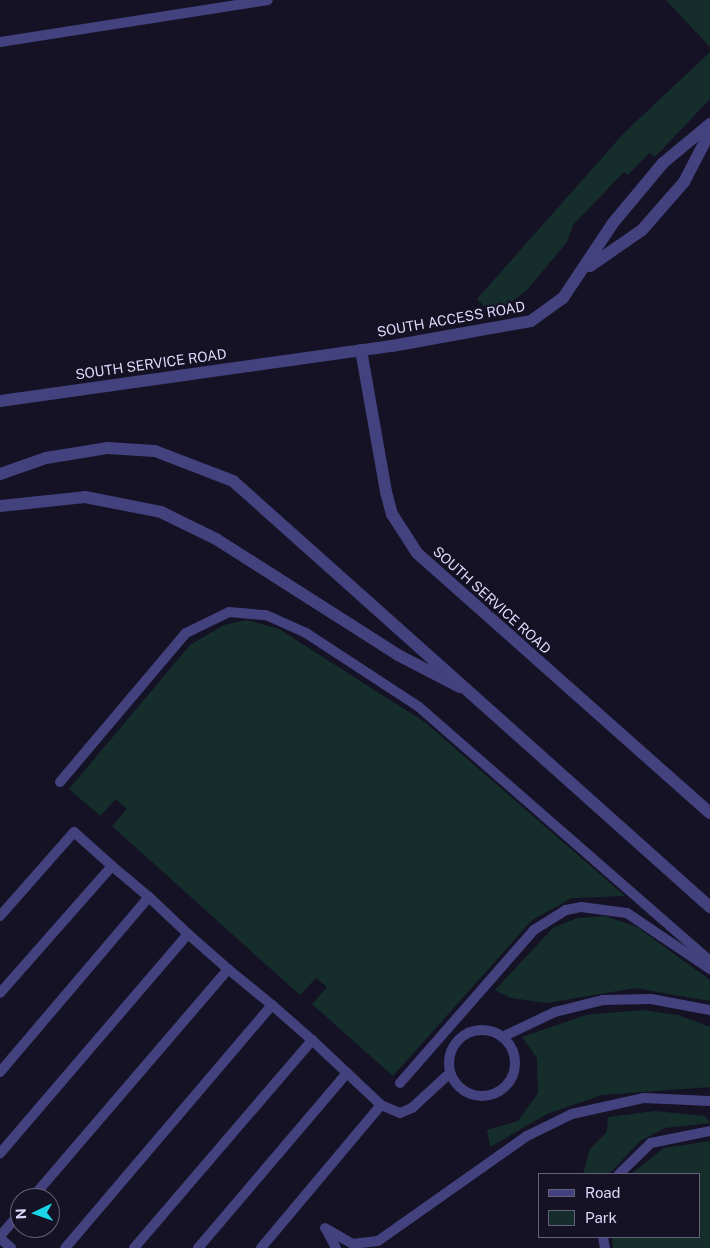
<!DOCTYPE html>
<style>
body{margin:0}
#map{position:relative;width:710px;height:1248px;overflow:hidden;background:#141224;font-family:"Public Sans",sans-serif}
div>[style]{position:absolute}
.green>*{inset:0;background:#152e2c}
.service>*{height:10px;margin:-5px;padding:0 5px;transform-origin:5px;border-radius:5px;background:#43427e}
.service>.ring{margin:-5px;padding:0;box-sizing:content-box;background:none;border:10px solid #43427e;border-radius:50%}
.minor>*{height:12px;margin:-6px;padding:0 6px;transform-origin:6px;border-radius:6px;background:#43427e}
.tertiary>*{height:12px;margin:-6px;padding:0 6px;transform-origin:6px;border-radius:6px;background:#43427e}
span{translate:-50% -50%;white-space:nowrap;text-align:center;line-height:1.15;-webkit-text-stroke:4.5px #141224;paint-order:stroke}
.street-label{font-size:14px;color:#dcd9fb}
.legend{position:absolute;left:538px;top:1173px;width:162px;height:65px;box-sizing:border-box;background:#141224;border:1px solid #64627a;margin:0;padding:6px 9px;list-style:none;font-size:15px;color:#dcd9fb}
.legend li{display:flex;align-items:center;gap:10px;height:25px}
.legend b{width:25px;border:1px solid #64627a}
.north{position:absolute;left:10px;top:1188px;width:50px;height:50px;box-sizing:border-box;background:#141224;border:1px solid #64627a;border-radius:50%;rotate:267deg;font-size:14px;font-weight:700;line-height:20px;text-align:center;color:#dcd9fb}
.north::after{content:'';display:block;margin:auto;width:18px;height:22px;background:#1ad5e6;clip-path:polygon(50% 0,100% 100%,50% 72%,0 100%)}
</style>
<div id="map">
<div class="green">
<i style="clip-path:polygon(666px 0,710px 0,710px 47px)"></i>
<i style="clip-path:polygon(710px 52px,710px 99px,655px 157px,649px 153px,628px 175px,624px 172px,573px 225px,567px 242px,526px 291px,504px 307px,487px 309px,477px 299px,624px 133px)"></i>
<i style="clip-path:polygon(247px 620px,279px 629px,426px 723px,625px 896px,572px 898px,532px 920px,393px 1076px,312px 1004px,327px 987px,316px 978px,300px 995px,112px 826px,127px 809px,116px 799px,100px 816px,69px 789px,190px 645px,224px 625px)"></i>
<i style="clip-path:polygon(605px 916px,637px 927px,710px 980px,710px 1001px,635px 988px,547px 1003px,511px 998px,495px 990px,553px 928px,577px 918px)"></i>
<i style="clip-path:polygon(642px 1010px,678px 1015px,710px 1027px,710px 1087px,602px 1095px,547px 1114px,490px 1147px,487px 1130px,518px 1121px,538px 1093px,537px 1058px,522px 1037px,586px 1015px)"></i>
<i style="clip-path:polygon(655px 1111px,705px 1116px,710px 1123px,665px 1128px,640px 1141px,609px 1174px,583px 1174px,590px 1149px,607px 1132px,608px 1117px)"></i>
<i style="clip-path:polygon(710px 1141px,710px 1248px,613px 1248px,612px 1237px,699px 1237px,699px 1174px,631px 1174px,664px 1148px)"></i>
</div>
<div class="service">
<i style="left:0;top:42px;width:271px;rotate:-8.9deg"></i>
<i style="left:60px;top:782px;width:195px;rotate:-49.8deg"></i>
<i style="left:186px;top:633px;width:48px;rotate:-26deg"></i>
<i style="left:229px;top:612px;width:37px;rotate:5deg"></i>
<i style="left:266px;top:615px;width:44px;rotate:24.2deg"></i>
<i style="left:306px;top:633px;width:135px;rotate:33.2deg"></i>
<i style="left:419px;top:707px;width:386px;rotate:41.1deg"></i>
<i style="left:112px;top:866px;width:48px;rotate:40deg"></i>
<i style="left:0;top:916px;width:112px;rotate:-48.6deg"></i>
<i style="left:74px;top:832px;width:51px;rotate:41.8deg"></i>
<i style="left:112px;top:866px;width:169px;rotate:131.4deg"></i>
<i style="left:188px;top:934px;width:53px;rotate:41.2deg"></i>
<i style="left:272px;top:1005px;width:53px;rotate:41.2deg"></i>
<i class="ring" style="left:449px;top:1030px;width:56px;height:56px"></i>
<i style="left:502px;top:1037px;width:59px;rotate:-25.3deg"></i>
<i style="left:555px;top:1012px;width:49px;rotate:-14deg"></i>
<i style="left:603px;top:1000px;width:48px;rotate:-1.2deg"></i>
<i style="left:651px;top:999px;width:60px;rotate:10.6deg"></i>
<i style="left:0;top:1072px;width:230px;rotate:-49.6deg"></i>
<i style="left:149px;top:897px;width:54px;rotate:43.5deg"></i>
<i style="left:188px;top:934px;width:289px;rotate:130.6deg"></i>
<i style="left:347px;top:1073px;width:47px;rotate:43.3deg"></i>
<i style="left:381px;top:1105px;width:21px;rotate:23deg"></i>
<i style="left:400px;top:1113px;width:13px;rotate:-23deg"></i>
<i style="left:412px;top:1108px;width:52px;rotate:-42.6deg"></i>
<i style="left:400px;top:1083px;width:203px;rotate:-48.8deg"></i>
<i style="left:534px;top:930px;width:38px;rotate:-32deg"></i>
<i style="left:566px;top:910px;width:15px;rotate:-11deg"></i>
<i style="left:581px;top:907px;width:46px;rotate:7.4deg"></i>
<i style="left:627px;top:913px;width:100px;rotate:34deg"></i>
<i style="left:619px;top:1174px;width:45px;rotate:-44.1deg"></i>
<i style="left:651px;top:1143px;width:60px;rotate:-11.5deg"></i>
<i style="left:32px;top:1198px;width:301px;rotate:-49.4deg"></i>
<i style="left:228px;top:969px;width:57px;rotate:39.3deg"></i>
<i style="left:272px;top:1005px;width:319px;rotate:130.4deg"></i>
<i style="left:325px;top:1228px;width:32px;rotate:30deg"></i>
<i style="left:353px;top:1244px;width:25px;rotate:-7deg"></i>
<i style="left:378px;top:1241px;width:182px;rotate:-35.2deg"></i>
<i style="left:527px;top:1136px;width:50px;rotate:-26.1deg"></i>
<i style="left:572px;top:1114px;width:74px;rotate:-12.5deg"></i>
<i style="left:644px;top:1098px;width:66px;rotate:2.6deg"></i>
<i style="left:327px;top:1231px;width:19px;rotate:62deg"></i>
<i style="left:0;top:1236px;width:30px;rotate:-49deg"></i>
<i style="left:603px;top:1237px;width:11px;rotate:80deg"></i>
<i style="left:0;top:1238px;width:15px;rotate:42deg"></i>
<i style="left:134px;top:1248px;width:274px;rotate:-49.4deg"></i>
<i style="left:312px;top:1040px;width:48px;rotate:43.3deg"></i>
<i style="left:347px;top:1073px;width:230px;rotate:130.4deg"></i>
<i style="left:261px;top:1248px;width:187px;rotate:-50deg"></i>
</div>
<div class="minor">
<i style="left:590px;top:266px;width:63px;rotate:-34.7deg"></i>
<i style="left:642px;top:230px;width:64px;rotate:-48.8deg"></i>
<i style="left:684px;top:182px;width:56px;rotate:-62.5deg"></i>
<i style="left:361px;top:350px;width:144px;rotate:80deg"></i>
<i style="left:386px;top:492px;width:23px;rotate:75deg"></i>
<i style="left:392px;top:514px;width:46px;rotate:57.3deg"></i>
<i style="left:417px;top:553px;width:392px;rotate:41.6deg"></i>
<i style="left:0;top:401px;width:396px;rotate:-8deg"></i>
<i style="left:392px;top:346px;width:141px;rotate:-10.2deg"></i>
<i style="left:531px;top:321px;width:39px;rotate:-36deg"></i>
<i style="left:563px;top:298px;width:90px;rotate:-56.3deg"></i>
<i style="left:613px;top:223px;width:78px;rotate:-50.2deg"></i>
<i style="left:663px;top:163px;width:61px;rotate:-39.7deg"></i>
<i style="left:0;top:506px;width:85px;rotate:-6deg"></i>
<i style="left:85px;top:497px;width:77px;rotate:11.2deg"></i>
<i style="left:161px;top:512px;width:61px;rotate:26.1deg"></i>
<i style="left:216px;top:539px;width:216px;rotate:32.5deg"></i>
<i style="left:398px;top:655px;width:70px;rotate:27.3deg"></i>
</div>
<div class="tertiary">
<i style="left:0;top:474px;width:49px;rotate:-19.2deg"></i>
<i style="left:46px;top:458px;width:63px;rotate:-9.2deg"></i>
<i style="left:108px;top:448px;width:47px;rotate:3.7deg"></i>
<i style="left:155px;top:451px;width:84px;rotate:21deg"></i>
<i style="left:233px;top:481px;width:640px;rotate:41.77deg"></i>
</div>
<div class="street-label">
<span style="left:451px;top:319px;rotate:-10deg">SOUTH ACCESS ROAD</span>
<span style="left:151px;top:364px;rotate:-8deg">SOUTH SERVICE ROAD</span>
<span style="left:492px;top:600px;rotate:42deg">SOUTH SERVICE ROAD</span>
</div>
<ul class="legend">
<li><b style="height:6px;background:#43427e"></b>Road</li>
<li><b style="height:14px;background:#152e2c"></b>Park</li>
</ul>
<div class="north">N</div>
</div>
